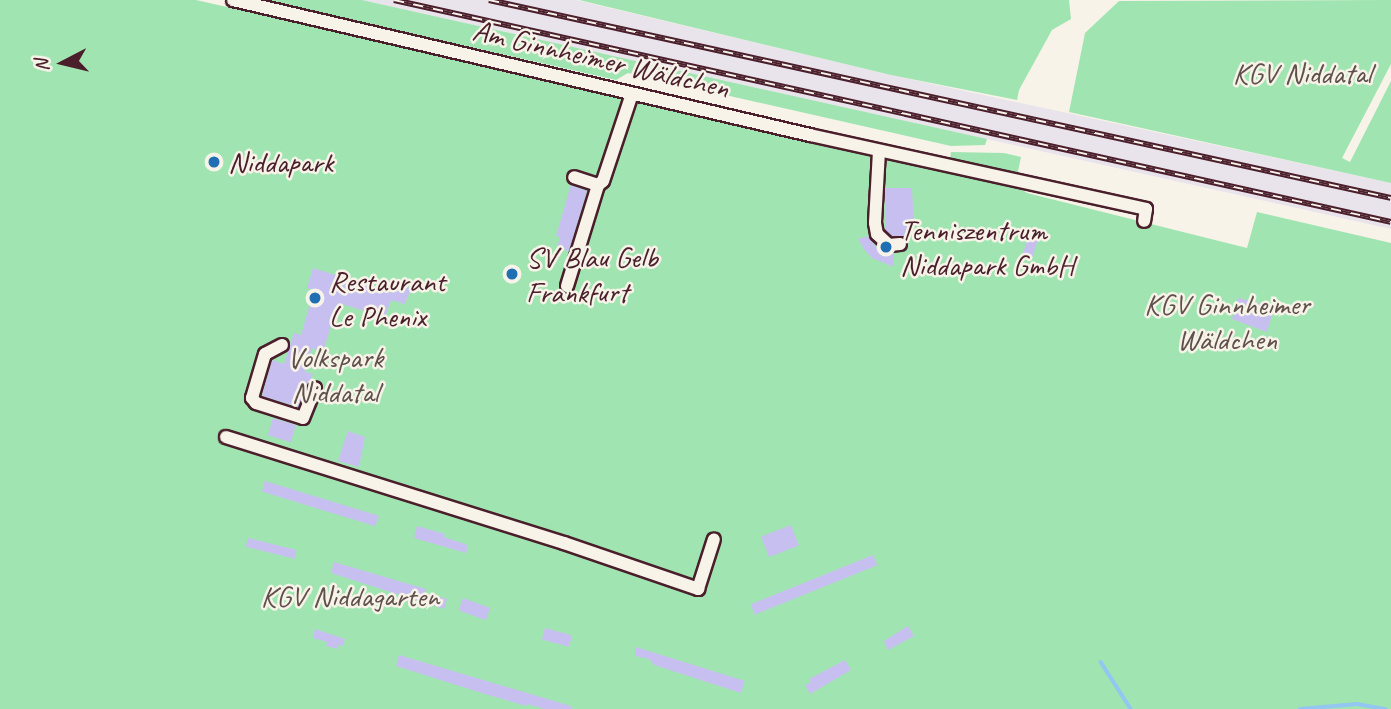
<!DOCTYPE html>
<meta charset="utf-8">
<style>
body{margin:0}
#map{position:relative;width:1391px;height:709px;overflow:hidden;background:#f7f3e8;font-family:Caveat,sans-serif}
div>[style]{position:absolute}
.built>*{inset:0;background:#e9e3eb}
.green>*{inset:0;background:#a0e5b1}
.stream>*{height:3.5px;margin:-1.75px;padding:0 1.75px;transform-origin:1.75px;border-radius:1.75px;background:#93c6f0}
.building>*{inset:0;background:#c8bff1;transform-origin:0 0}
.roads{filter:drop-shadow(2px 0 #4a1f2b) drop-shadow(-2px 0 #4a1f2b) drop-shadow(0 2px #4a1f2b) drop-shadow(0 -2px #4a1f2b)}
.minor>*{height:12px;margin:-6px;padding:0 6px;transform-origin:6px;border-radius:6px;background:#f7f3e8}
.rail>*{height:6px;margin-top:-3px;transform-origin:0;background:repeating-linear-gradient(90deg,#f7f3e8 0 10px,#4a1f2b 0 20px);box-sizing:border-box;border-block:2px solid #4a1f2b}
.dots>*{width:19px;height:19px;translate:-50% -50%;box-sizing:border-box;border:4px solid #f7f3e8;border-radius:50%}
span{translate:-50% -50%;white-space:nowrap;text-align:center;line-height:1.15;-webkit-text-stroke:5px #f7f3e8;paint-order:stroke}
.street-label{font-size:30px;color:#4a1f2b}
.park-label{font-size:30px;color:#60504c}
.poi-label{font-size:30px;color:#4a1f2b}
.left{translate:0 -50%;text-align:left}
.north{position:absolute;left:28px;top:28px;width:70px;height:70px;-webkit-text-stroke:5px #f7f3e8;paint-order:stroke;rotate:263deg;font-size:19px;font-weight:700;line-height:28px;text-align:center;color:#4a1f2b}
.north::after{content:'';display:block;margin:auto;width:24px;height:32px;background:#4a1f2b;clip-path:polygon(50% 0,100% 100%,50% 72%,0 100%)}
</style>
<div id="map">
<div class="built">
<i style="clip-path:polygon(362px 0,576px 0,891px 75px,1391px 183px,1391px 229px)"></i>
</div>
<div class="green">
<i style="clip-path:polygon(0 0,196px 0,293px 22px,295px 16px,1016px 186px,1027px 193px,1247px 248px,1257px 212px,1391px 243px,1391px 709px,0 709px)"></i>
<i style="clip-path:polygon(264px 0,362px 0,987px 139px,985px 145px,951px 146px,628px 73px,616px 80px)"></i>
<i style="clip-path:polygon(579px 0,1069px 0,1071px 19px,1052px 30px,1019px 90px,1017px 100px,891px 75px)"></i>
<i style="clip-path:polygon(1391px 0,1391px 64px,1342px 158px,1350px 162px,1391px 81px,1391px 183px,1069px 112px,1085px 33px,1119px 1px)"></i>
<i style="clip-path:polygon(951px 152px,1004px 153px,1021px 157px,1017px 176px,950px 161px)"></i>
</div>
<div class="stream">
<i style="left:1101px;top:662px;width:56px;rotate:57.4deg"></i>
<i style="left:1300px;top:709px;width:57px;rotate:-5deg"></i>
<i style="left:1357px;top:704px;width:29px;rotate:10deg"></i>
</div>
<div class="building">
<i style="clip-path:polygon(571px 185px,587px 191px,569px 251px,557px 247px,560px 237px,556px 236px)"></i>
<i style="clip-path:polygon(886px 188px,912px 188px,914px 227px,910px 227px,905px 237px,892px 236px,885px 230px)"></i>
<i style="left:1030px;top:231px;width:10px;height:26px;rotate:17deg"></i>
<i style="clip-path:polygon(868px 236px,883px 257px,883px 252px,894px 253px,894px 267px,872px 258px,864px 249px,858px 239px)"></i>
<i style="clip-path:polygon(313px 268px,393px 293px,396px 284px,411px 288px,405px 304px,391px 300px,385px 317px,338px 303px,323px 352px,312px 348px,305px 372px,313px 374px,298px 407px,262px 396px,272px 360px,284px 364px,294px 333px,301px 335px,314px 290px,307px 288px)"></i>
<i style="clip-path:polygon(1238px 298px,1274px 307px,1267px 332px,1232px 319px)"></i>
<i style="left:273px;top:418px;width:24px;height:18px;rotate:17deg"></i>
<i style="clip-path:polygon(348px 431px,365px 437px,359px 467px,338px 461px)"></i>
<i style="left:265px;top:481px;width:119px;height:11px;rotate:17deg"></i>
<i style="left:791px;top:525px;width:22px;height:32px;rotate:69deg"></i>
<i style="clip-path:polygon(417px 526px,445px 534px,444px 537px,468px 545px,466px 553px,414px 538px)"></i>
<i style="left:248px;top:538px;width:50px;height:9px;rotate:14deg"></i>
<i style="left:873px;top:555px;width:11px;height:132px;rotate:68deg"></i>
<i style="clip-path:polygon(334px 562px,426px 589px,425px 593px,447px 599px,444px 609px,331px 573px)"></i>
<i style="left:463px;top:598px;width:29px;height:13px;rotate:20deg"></i>
<i style="clip-path:polygon(908px 626px,914px 636px,888px 650px,884px 641px)"></i>
<i style="left:545px;top:628px;width:28px;height:12px;rotate:15deg"></i>
<i style="clip-path:polygon(315px 629px,345px 639px,343px 646px,338px 645px,337px 649px,326px 646px,327px 642px,313px 638px)"></i>
<i style="clip-path:polygon(636px 647px,745px 681px,741px 693px,654px 665px,649px 659px,635px 656px)"></i>
<i style="clip-path:polygon(399px 655px,571px 706px,571px 709px,545px 709px,527px 704px,526px 706px,485px 694px,396px 666px)"></i>
<i style="clip-path:polygon(845px 660px,851px 670px,810px 694px,805px 685px,811px 682px,809px 679px)"></i>
</div>
<div class="roads">
<div class="minor">
<i style="left:233px;top:0;width:593px;rotate:13.17deg"></i>
<i style="left:810px;top:135px;width:344px;rotate:12.4deg"></i>
<i style="left:1146px;top:209px;width:12px;rotate:99deg"></i>
<i style="left:879px;top:151px;width:72px;rotate:93.2deg"></i>
<i style="left:875px;top:223px;width:11px;rotate:80deg"></i>
<i style="left:877px;top:234px;width:16px;rotate:43deg"></i>
<i style="left:889px;top:245px;width:11px;rotate:-5deg"></i>
<i style="left:598px;top:185px;width:6px;rotate:-39deg"></i>
<i style="left:603px;top:181px;width:92px;rotate:-71.6deg"></i>
<i style="left:567px;top:286px;width:106px;rotate:-72.9deg"></i>
<i style="left:598px;top:185px;width:25px;rotate:-162deg"></i>
<i style="left:282px;top:345px;width:19px;rotate:152deg"></i>
<i style="left:265px;top:354px;width:46px;rotate:106.5deg"></i>
<i style="left:252px;top:398px;width:6px;rotate:51deg"></i>
<i style="left:256px;top:403px;width:49px;rotate:17.7deg"></i>
<i style="left:303px;top:418px;width:32px;rotate:-68deg"></i>
<i style="left:226px;top:437px;width:354px;rotate:17.4deg"></i>
<i style="left:564px;top:543px;width:142px;rotate:18.9deg"></i>
<i style="left:698px;top:589px;width:52px;rotate:-72.3deg"></i>
</div>
</div>
<div class="rail">
<i style="left:394px;top:0;width:1021px;rotate:12.55deg"></i>
<i style="left:489px;top:0;width:923px;rotate:12.38deg"></i>
</div>
<div class="dots">
<i style="left:214px;top:162px;background:#1f6fb2"></i>
<i style="left:886px;top:247px;background:#1f6fb2"></i>
<i style="left:512px;top:274px;background:#1f6fb2"></i>
<i style="left:315px;top:298px;background:#1f6fb2"></i>
</div>
<div class="street-label">
<span style="left:601px;top:59px;rotate:13deg">Am Ginnheimer Wäldchen</span>
</div>
<div class="park-label">
<span style="left:1302px;top:73px">KGV Niddatal</span>
<span style="left:1227px;top:321px">KGV Ginnheimer<br>Wäldchen</span>
<span style="left:335px;top:374px">Volkspark<br>Niddatal</span>
<span style="left:350px;top:596px">KGV Niddagarten</span>
</div>
<div class="poi-label">
<span class="left" style="left:228px;top:162px">Niddapark</span>
<span class="left" style="left:900px;top:247px">Tenniszentrum<br>Niddapark GmbH</span>
<span class="left" style="left:526px;top:274px">SV Blau Gelb<br>Frankfurt</span>
<span class="left" style="left:329px;top:298px">Restaurant<br>Le Phenix</span>
</div>
<div class="north">N</div>
</div>
